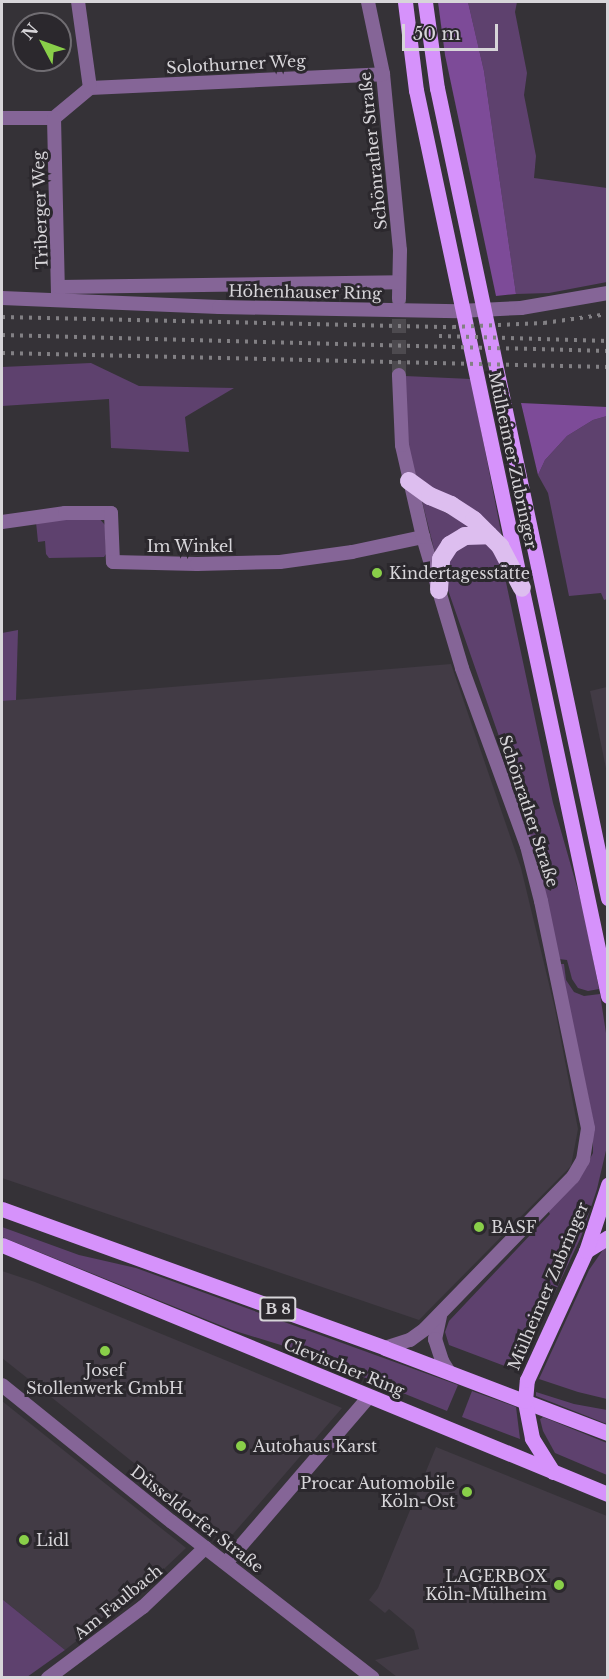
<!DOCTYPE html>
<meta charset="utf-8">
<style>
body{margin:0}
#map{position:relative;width:609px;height:1679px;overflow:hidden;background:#353237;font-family:"Libre Baskerville",serif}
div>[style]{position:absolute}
.built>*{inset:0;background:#423b45}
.green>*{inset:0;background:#5e416e}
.forest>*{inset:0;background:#7d4b98}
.minor-tunnel>*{height:14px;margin-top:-7px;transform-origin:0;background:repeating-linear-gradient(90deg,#4d4a4f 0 14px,transparent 0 21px)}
.minor>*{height:14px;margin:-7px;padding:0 7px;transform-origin:7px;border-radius:7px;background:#856597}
.major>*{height:15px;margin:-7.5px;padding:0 7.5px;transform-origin:7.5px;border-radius:7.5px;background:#d692fb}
.highway>*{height:18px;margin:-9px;padding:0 9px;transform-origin:9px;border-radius:9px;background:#ddbeef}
.rail>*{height:4px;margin-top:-2px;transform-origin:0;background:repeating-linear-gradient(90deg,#828084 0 3px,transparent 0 9px)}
.dots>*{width:16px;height:16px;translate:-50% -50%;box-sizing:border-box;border:3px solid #2b282d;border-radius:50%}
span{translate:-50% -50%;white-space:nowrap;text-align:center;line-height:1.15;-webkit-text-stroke:6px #2b282d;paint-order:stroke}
.shield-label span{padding:2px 4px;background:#2b282d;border:2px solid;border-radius:4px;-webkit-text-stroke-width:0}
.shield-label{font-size:15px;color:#d7d5d9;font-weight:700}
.street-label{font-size:16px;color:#d7d5d9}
.poi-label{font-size:16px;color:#d7d5d9}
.left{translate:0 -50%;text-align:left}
.right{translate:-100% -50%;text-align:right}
.frame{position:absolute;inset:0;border:3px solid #d7d5d9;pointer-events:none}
.north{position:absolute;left:12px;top:12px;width:60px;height:60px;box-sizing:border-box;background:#2b282d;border:2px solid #706d72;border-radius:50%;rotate:311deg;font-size:16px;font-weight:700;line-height:24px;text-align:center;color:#d7d5d9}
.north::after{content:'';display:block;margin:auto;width:21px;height:27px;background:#89cf49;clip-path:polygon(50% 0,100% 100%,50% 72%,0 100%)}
.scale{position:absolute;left:402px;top:24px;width:96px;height:27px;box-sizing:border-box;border:3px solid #d7d5d9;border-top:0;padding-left:8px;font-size:18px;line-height:21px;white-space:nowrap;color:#d7d5d9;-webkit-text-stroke:4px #2b282d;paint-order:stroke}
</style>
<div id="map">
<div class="built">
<i style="clip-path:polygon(451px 664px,521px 868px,555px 1009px,578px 1129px,571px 1166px,419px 1320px,2px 1178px,2px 701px)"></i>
<i style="clip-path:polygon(607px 687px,608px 687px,607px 773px,590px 691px)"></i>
<i style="clip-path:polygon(2px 1271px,35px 1282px,342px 1408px,233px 1534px,227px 1537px,2px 1358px)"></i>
<i style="clip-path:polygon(2px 1401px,186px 1548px,144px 1588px,65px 1650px,2px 1599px)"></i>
<i style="clip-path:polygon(436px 1447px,607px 1516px,607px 1677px,397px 1677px,375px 1660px,419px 1649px,414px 1630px,389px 1609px,385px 1613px,369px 1600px,378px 1588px)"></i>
</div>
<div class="green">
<i style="clip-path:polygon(468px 2px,517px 2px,515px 12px,527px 73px,524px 95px,536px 156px,534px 178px,607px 188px,607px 282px,549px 293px,516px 294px,484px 71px)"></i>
<i style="clip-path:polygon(91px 363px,139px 386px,234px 388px,185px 417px,189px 452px,111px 448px,109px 399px,2px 406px,2px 367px)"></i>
<i style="clip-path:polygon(405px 376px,471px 379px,502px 537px,417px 479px,410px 458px,405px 409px)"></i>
<i style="clip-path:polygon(607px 416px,607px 599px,604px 600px,601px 593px,569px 596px,548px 493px,538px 475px,545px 460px,567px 436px,593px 420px)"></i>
<i style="clip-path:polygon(422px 501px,475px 527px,435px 553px)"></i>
<i style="clip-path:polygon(98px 517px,105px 525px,106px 554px,104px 557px,49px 558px,46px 554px,45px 541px,38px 542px,36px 522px)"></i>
<i style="clip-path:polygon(467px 542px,484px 543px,490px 547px,503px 568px,553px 803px,583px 908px,599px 989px,588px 991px,578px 988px,572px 979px,567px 960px,559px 959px,507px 772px,511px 771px,448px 590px,449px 557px)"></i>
<i style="clip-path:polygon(18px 630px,16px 700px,2px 701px,2px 633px)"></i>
<i style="clip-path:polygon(560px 964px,564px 964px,566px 980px,574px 992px,584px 996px,600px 994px,608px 1046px,608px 1142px,597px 1189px,581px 1237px,518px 1371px,449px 1345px,445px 1332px,449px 1321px,550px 1214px,548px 1211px,581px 1176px,593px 1153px,593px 1120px)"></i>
<i style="clip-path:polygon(2px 1227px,79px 1255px,136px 1268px,458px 1385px,447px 1411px,297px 1350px,232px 1330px,2px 1237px)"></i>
<i style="clip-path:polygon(607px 1244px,607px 1399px,578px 1392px,539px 1379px,589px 1270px)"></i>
<i style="clip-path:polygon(472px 1391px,516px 1407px,520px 1439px,462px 1417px)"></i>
<i style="clip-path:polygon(536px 1392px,574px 1404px,607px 1410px,607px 1424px,536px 1396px)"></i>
<i style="clip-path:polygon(543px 1417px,607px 1443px,607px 1475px,555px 1453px,543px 1431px,540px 1419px)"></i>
<i style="clip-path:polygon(2px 1599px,65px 1650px,27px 1677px,2px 1677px)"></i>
</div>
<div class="forest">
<i style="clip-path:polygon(438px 2px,468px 2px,484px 71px,516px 294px,496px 296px,445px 55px)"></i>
<i style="clip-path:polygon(521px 403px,607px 407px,607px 416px,593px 420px,567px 436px,545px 460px,538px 475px)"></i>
</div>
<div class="minor-tunnel">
<i style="left:399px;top:375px;width:75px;rotate:-90deg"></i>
</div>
<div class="minor">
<i style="left:368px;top:2px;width:74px;rotate:78.2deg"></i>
<i style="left:383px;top:74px;width:177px;rotate:84.5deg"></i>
<i style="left:400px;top:250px;width:49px;rotate:91.2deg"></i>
<i style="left:90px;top:88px;width:293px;rotate:-2.7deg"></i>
<i style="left:2px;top:118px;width:52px"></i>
<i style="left:54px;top:118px;width:47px;rotate:-39.8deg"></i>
<i style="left:90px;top:88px;width:87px;rotate:-97.9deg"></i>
<i style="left:54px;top:118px;width:177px;rotate:88.7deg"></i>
<i style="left:59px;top:287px;width:340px;rotate:-0.8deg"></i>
<i style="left:2px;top:298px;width:217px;rotate:2.4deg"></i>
<i style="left:219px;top:307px;width:240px;rotate:1deg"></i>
<i style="left:459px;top:311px;width:62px;rotate:-2.8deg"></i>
<i style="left:521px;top:308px;width:88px;rotate:-9.8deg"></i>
<i style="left:2px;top:522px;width:64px;rotate:-8.1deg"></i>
<i style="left:65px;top:513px;width:46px"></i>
<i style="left:111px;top:513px;width:49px;rotate:87.7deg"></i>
<i style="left:113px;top:562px;width:84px;rotate:1.4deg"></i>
<i style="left:197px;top:564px;width:83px;rotate:-1.4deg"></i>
<i style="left:280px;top:562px;width:73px;rotate:-7.9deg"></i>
<i style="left:352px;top:552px;width:73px;rotate:-11.9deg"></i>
<i style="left:440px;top:1316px;width:24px;rotate:102deg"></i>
<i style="left:435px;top:1339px;width:23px;rotate:72deg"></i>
<i style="left:442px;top:1361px;width:13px;rotate:58deg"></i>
<i style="left:385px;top:1348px;width:26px;rotate:-18deg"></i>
<i style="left:410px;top:1340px;width:19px;rotate:-36deg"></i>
<i style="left:425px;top:1329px;width:212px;rotate:-45.8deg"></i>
<i style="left:573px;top:1177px;width:20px;rotate:-60deg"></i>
<i style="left:583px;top:1160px;width:32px;rotate:-81deg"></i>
<i style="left:588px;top:1128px;width:232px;rotate:-101.7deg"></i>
<i style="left:541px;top:901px;width:57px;rotate:-104.3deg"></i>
<i style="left:527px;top:846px;width:189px;rotate:-110.1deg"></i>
<i style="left:462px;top:668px;width:137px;rotate:-106.6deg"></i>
<i style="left:423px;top:537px;width:94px;rotate:-102.9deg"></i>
<i style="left:402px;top:445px;width:70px;rotate:-92.5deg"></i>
<i style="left:2px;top:1385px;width:218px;rotate:38.9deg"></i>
<i style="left:172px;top:1522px;width:254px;rotate:37.8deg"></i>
<i style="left:226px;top:1563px;width:219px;rotate:-49.3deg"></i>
<i style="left:48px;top:1678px;width:119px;rotate:-36.8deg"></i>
<i style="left:143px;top:1607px;width:86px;rotate:-43.6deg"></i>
</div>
<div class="major">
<i style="left:405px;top:2px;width:89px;rotate:82.9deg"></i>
<i style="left:416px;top:90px;width:926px;rotate:78.03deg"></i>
<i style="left:425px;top:2px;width:87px;rotate:82.1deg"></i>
<i style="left:437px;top:88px;width:828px;rotate:78.08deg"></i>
<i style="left:2px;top:1209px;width:407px;rotate:19.9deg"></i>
<i style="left:385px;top:1348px;width:239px;rotate:20.9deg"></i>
<i style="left:2px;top:1245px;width:655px;rotate:22.34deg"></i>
<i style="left:586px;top:1251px;width:26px;rotate:-32deg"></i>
<i style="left:553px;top:1472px;width:40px;rotate:-122deg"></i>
<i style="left:532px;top:1438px;width:38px;rotate:-101deg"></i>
<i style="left:525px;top:1401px;width:21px;rotate:-85deg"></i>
<i style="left:527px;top:1380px;width:142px;rotate:-65.4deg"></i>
<i style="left:586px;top:1251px;width:70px;rotate:-71.6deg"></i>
</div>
<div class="highway">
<i style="left:409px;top:481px;width:26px;rotate:36deg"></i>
<i style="left:430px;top:496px;width:23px;rotate:23deg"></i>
<i style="left:451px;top:505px;width:27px;rotate:33deg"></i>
<i style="left:474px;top:520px;width:37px;rotate:45deg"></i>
<i style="left:500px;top:546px;width:47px;rotate:62.4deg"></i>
<i style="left:439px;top:590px;width:31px;rotate:-86deg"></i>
<i style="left:441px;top:559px;width:17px;rotate:-57deg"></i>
<i style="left:450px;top:545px;width:17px;rotate:-31deg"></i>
<i style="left:465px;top:536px;width:24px;rotate:-2deg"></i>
</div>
<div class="rail">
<i style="left:2px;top:317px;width:451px;rotate:1.3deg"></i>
<i style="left:453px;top:327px;width:91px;rotate:-2.5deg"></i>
<i style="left:544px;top:323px;width:65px;rotate:-8deg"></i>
<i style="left:2px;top:335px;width:606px;rotate:1.51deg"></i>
<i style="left:439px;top:336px;width:169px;rotate:1.7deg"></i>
<i style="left:2px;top:353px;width:606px;rotate:1.32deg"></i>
</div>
<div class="dots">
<i style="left:377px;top:573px;background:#89cf49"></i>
<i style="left:479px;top:1227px;background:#89cf49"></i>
<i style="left:105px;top:1351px;background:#89cf49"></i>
<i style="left:241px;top:1446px;background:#89cf49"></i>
<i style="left:467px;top:1492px;background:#89cf49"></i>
<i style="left:24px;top:1540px;background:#89cf49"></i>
<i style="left:559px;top:1585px;background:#89cf49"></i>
</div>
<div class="shield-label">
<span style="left:278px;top:1309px">B 8</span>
</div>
<div class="street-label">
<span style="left:236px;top:64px;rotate:-3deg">Solothurner Weg</span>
<span style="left:373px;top:151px;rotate:-96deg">Schönrather Straße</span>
<span style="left:40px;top:210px;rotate:-92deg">Triberger Weg</span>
<span style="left:305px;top:292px;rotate:1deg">Höhenhauser Ring</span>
<span style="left:513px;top:460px;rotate:78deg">Mülheimer Zubringer</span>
<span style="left:190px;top:546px">Im Winkel</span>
<span style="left:529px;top:811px;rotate:72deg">Schönrather Straße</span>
<span style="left:548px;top:1286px;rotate:-67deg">Mülheimer Zubringer</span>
<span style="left:344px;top:1367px;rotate:22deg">Clevischer Ring</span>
<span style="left:197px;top:1519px;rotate:38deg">Düsseldorfer Straße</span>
<span style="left:118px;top:1602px;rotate:-39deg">Am Faulbach</span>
</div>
<div class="poi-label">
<span class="left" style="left:389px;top:573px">Kindertagesstätte</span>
<span class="left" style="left:491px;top:1227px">BASF</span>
<span style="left:105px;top:1379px">Josef<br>Stollenwerk GmbH</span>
<span class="left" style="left:253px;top:1446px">Autohaus Karst</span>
<span class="right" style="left:455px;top:1492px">Procar Automobile<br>Köln-Ost</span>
<span class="left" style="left:36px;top:1540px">Lidl</span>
<span class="right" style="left:547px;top:1585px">LAGERBOX<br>Köln-Mülheim</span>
</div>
<div class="frame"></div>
<div class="north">N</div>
<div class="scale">50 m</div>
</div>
